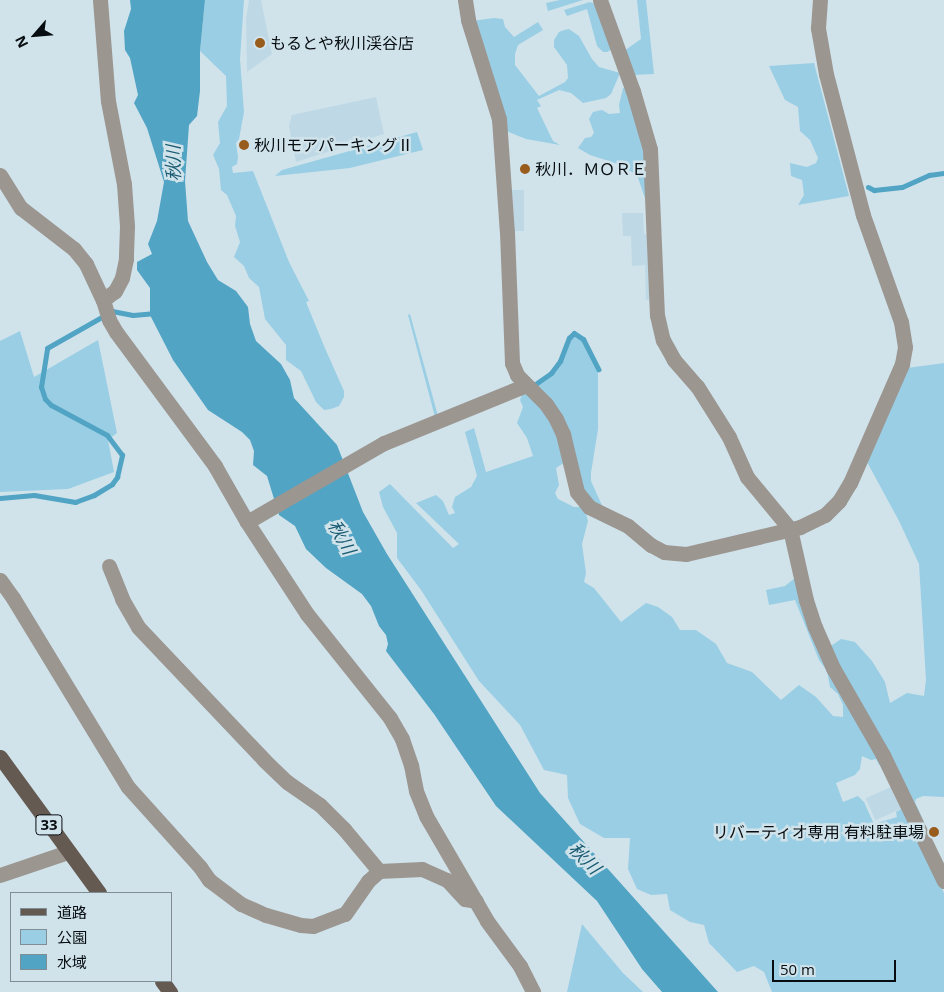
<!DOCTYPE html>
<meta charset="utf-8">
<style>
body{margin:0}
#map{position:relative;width:944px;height:992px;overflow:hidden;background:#d0e3eb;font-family:"Open Sans","Noto Sans JP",sans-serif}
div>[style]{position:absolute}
.built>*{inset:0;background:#bed9e5;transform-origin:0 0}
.green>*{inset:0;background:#9acee4}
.water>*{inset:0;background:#51a4c4}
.stream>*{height:5px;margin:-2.5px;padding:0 2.5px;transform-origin:2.5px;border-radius:2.5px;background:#51a4c4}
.minor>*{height:15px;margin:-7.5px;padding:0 7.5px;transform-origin:7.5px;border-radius:7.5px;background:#9c9691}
.major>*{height:15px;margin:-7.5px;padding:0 7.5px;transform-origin:7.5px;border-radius:7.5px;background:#655a52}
.dots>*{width:14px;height:14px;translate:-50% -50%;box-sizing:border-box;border:2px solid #d0e3eb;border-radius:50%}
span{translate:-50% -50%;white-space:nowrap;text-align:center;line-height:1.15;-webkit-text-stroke:5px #d0e3eb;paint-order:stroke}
.shield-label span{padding:1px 4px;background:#d0e3eb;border:1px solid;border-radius:4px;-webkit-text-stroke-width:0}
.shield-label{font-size:15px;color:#070d10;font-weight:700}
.poi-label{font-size:16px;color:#070d10}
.left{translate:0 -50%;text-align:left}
.right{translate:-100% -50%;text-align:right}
.water-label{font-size:18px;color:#1a5b72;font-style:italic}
.legend{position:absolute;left:10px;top:892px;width:162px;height:90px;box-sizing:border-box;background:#d0e3eb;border:1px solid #808d93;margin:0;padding:6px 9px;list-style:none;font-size:15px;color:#070d10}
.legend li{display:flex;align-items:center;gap:10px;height:25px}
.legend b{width:25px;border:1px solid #808d93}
.north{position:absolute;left:10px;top:10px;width:50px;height:50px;-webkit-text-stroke:4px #d0e3eb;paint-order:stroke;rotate:243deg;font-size:14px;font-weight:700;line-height:20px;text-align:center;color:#070d10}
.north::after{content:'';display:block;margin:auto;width:18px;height:22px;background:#070d10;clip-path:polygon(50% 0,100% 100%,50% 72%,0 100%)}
.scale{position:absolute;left:772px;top:960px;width:124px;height:22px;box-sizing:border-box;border:2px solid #070d10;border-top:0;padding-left:6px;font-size:15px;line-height:18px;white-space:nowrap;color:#070d10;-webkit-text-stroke:4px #d0e3eb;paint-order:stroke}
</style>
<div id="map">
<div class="built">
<i style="clip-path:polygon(249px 0,261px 0,272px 54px,247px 72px,246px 18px)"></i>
<i style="clip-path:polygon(376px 97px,384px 134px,296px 162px,289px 126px,292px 115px)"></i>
<i style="left:507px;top:190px;width:17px;height:41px"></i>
<i style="clip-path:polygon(622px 213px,643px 213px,644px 234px,648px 235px,651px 299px,646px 300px,645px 265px,632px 266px,631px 236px,623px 236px)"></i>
<i style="left:893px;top:786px;width:24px;height:30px;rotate:66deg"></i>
</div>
<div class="green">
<i style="clip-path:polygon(205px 0,244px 0,240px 59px,244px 112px,239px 139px,236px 143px,238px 157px,237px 164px,232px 167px,233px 173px,253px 171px,289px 262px,309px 301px,306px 302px,324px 346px,344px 391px,344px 397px,339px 406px,331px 409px,324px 410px,316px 402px,301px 371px,286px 360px,286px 345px,265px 319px,259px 287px,249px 278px,244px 266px,234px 257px,240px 242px,235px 226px,236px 216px,227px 195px,221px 190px,219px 169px,213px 155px,220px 143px,218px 122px,227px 106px,226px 76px,200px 51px)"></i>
<i style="clip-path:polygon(560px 0,583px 0,548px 11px,546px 3px)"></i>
<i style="clip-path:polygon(637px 0,646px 0,654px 74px,633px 75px,624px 51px,641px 39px)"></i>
<i style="clip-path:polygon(590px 2px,595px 4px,612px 49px,607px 52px,603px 52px,597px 46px,587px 9px,567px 16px,564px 10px)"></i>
<i style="clip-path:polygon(494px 18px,503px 19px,505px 27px,514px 37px,538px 22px,543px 30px,518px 45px,515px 54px,515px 65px,539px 96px,565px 82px,568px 78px,567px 65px,554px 47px,554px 40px,559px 32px,564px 30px,569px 29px,579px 36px,592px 59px,599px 67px,620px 73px,611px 94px,606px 98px,583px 103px,571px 93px,559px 90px,537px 100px,541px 106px,537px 108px,553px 141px,560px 145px,526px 139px,504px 130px,472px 21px)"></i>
<i style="clip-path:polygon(814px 63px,849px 196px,798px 205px,804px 195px,802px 180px,791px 176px,790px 163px,807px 167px,816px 163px,818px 158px,810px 140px,800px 131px,798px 107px,785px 100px,769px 66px)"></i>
<i style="clip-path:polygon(623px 88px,626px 88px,644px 149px,646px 201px,637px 175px,618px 164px,590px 155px,578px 148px,585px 138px,591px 137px,594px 133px,589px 119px,593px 112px,602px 110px,609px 114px,620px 113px,619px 105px)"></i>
<i style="clip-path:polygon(417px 132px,423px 150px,350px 168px,275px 176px,282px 170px)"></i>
<i style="clip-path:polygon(410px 314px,438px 416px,435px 417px,408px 315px)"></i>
<i style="clip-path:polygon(20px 331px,34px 377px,98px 340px,117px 433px,108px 440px,114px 472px,68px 489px,0 492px,0 341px)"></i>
<i style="clip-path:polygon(572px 335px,578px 335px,581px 339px,598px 371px,598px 429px,591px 473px,591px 481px,604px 510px,588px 501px,533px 386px,552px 373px,560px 361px)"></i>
<i style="clip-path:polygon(944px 363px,944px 797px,923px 796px,916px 799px,915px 802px,925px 824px,828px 648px,841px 639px,855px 642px,872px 661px,885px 682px,890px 703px,907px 693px,924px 696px,926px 680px,919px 564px,899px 521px,867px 462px,907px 368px)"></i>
<i style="clip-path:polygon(524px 389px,548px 412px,565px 462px,556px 468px,559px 485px,555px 493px,558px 499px,574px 507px,582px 507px,585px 510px,588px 521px,582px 544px,586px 573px,584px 582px,594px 588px,621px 622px,646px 603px,658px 607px,672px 617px,680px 630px,696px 630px,716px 644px,727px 663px,752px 672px,781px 700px,799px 685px,816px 697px,833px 716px,843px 717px,843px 705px,838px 694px,830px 687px,827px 671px,819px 660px,795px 600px,769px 605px,766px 590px,785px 586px,795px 578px,882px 763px,879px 765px,876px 759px,871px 760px,862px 756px,860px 769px,855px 775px,836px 783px,843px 802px,858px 796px,864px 802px,874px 824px,897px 817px,896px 812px,903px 808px,941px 886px,944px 893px,944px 992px,772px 992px,764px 972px,754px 966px,737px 972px,709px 943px,704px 925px,690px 922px,670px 910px,667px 894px,651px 895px,637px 889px,628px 869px,630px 838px,604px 838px,580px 824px,568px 798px,567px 775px,544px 770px,520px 725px,479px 681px,421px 590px,397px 558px,397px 533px,383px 507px,379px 492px,390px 484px,453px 548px,459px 544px,416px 503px,436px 495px,443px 501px,449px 515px,455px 513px,452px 507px,455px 497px,471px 487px,477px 476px,465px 432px,474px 428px,486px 472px,533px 456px,527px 438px,517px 423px,523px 407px,520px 400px)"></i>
<i style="clip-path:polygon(582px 924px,623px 973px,643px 992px,567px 992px)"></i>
</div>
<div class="water">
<i style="clip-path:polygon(130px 0,205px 0,200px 51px,200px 91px,197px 116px,189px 125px,185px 181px,188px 221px,207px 262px,218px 280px,236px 291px,248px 307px,250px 324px,256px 341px,281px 364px,290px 380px,294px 398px,337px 445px,363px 512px,387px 554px,540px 793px,718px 992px,662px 992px,642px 969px,597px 901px,496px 806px,434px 714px,386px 651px,388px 644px,386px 635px,379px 626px,371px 606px,362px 594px,326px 568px,306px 549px,295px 526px,279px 515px,267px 476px,253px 465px,254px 451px,250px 440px,242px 432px,208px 410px,173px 360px,150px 315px,150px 288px,137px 270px,137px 262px,152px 254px,148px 244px,157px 221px,164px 182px,147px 128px,134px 103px,138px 95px,130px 58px,125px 50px,124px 31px,131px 9px)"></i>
</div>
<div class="stream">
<i style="left:868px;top:187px;width:7px;rotate:27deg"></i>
<i style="left:874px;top:190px;width:28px;rotate:-6deg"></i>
<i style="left:902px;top:187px;width:30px;rotate:-24deg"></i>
<i style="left:929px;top:175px;width:15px;rotate:-8deg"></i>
<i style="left:534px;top:385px;width:21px;rotate:-35deg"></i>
<i style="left:551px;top:373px;width:15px;rotate:-53deg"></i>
<i style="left:560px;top:361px;width:25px;rotate:-69deg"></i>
<i style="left:569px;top:338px;width:7px;rotate:-45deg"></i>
<i style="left:574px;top:333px;width:11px;rotate:34deg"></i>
<i style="left:583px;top:339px;width:34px;rotate:63deg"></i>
<i style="left:0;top:498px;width:34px;rotate:-5deg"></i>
<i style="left:34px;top:495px;width:42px;rotate:9.7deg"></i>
<i style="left:75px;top:502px;width:20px;rotate:-20deg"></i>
<i style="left:94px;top:495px;width:21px;rotate:-31deg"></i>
<i style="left:112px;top:484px;width:9px;rotate:-54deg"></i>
<i style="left:117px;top:477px;width:23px;rotate:-77deg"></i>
<i style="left:122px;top:455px;width:25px;rotate:-127deg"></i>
<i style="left:107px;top:435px;width:64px;rotate:-151.8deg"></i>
<i style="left:51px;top:405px;width:8px;rotate:-135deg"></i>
<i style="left:45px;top:399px;width:13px;rotate:-108deg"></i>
<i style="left:41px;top:387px;width:39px;rotate:-81deg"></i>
<i style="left:47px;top:348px;width:75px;rotate:-29.6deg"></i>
<i style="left:112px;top:311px;width:21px;rotate:11deg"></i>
<i style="left:133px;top:315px;width:23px;rotate:-5deg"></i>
</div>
<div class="minor">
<i style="left:100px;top:0;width:101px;rotate:85.5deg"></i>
<i style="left:108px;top:101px;width:85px;rotate:79.1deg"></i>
<i style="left:124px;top:184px;width:42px;rotate:85.9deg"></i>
<i style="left:127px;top:226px;width:33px;rotate:92deg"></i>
<i style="left:126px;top:259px;width:19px;rotate:102deg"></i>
<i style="left:122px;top:278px;width:15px;rotate:118deg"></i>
<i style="left:115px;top:291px;width:15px;rotate:143deg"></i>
<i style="left:465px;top:0;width:20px;rotate:81deg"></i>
<i style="left:468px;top:20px;width:104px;rotate:72.6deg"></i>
<i style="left:499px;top:119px;width:113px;rotate:86deg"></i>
<i style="left:507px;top:232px;width:131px;rotate:87.8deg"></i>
<i style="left:512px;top:363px;width:13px;rotate:67deg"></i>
<i style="left:517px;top:375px;width:41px;rotate:45deg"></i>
<i style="left:546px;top:404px;width:18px;rotate:56deg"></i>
<i style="left:556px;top:419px;width:17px;rotate:65deg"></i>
<i style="left:563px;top:434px;width:60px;rotate:76.4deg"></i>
<i style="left:577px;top:492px;width:19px;rotate:51deg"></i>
<i style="left:589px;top:507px;width:43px;rotate:26deg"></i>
<i style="left:628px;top:526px;width:30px;rotate:40deg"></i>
<i style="left:651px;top:545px;width:15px;rotate:28deg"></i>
<i style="left:664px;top:552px;width:22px;rotate:5deg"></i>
<i style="left:686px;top:554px;width:117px;rotate:-13.3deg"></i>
<i style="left:800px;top:527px;width:28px;rotate:-26deg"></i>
<i style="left:825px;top:515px;width:20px;rotate:-45deg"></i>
<i style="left:839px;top:501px;width:21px;rotate:-59deg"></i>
<i style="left:850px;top:483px;width:130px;rotate:-66.4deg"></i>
<i style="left:902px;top:364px;width:17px;rotate:-80deg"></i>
<i style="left:905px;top:347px;width:25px;rotate:-99deg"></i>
<i style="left:901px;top:322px;width:114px;rotate:-109.6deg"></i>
<i style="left:863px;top:215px;width:146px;rotate:-104.7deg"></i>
<i style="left:826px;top:74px;width:47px;rotate:-99.9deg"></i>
<i style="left:818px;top:28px;width:28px;rotate:-86deg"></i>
<i style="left:600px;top:0;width:97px;rotate:70.1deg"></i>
<i style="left:633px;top:91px;width:60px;rotate:73.7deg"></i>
<i style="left:650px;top:149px;width:166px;rotate:87.6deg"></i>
<i style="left:657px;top:315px;width:26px;rotate:77deg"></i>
<i style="left:663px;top:340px;width:23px;rotate:61deg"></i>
<i style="left:674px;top:360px;width:35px;rotate:49deg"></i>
<i style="left:697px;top:386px;width:60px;rotate:57.9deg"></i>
<i style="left:729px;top:437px;width:44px;rotate:65.8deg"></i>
<i style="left:747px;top:477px;width:67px;rotate:50.4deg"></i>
<i style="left:790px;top:529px;width:73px;rotate:77.3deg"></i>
<i style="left:806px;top:600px;width:28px;rotate:72deg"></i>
<i style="left:815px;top:627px;width:45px;rotate:66.3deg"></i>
<i style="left:833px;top:668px;width:100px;rotate:60.1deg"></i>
<i style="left:883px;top:755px;width:140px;rotate:64.2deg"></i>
<i style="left:0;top:175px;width:39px;rotate:58deg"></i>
<i style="left:21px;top:208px;width:67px;rotate:37.7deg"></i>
<i style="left:74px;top:249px;width:19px;rotate:51deg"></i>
<i style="left:86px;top:264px;width:40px;rotate:65deg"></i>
<i style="left:103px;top:300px;width:21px;rotate:73deg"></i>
<i style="left:109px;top:320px;width:14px;rotate:60deg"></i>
<i style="left:116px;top:332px;width:167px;rotate:53.5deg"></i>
<i style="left:215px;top:466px;width:64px;rotate:60.3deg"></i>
<i style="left:247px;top:522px;width:110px;rotate:56.9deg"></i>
<i style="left:307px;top:614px;width:133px;rotate:51.4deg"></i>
<i style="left:390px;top:718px;width:24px;rotate:60deg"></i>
<i style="left:402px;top:739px;width:28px;rotate:71deg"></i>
<i style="left:411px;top:765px;width:26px;rotate:79deg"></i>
<i style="left:416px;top:791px;width:27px;rotate:68deg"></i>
<i style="left:426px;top:816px;width:121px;rotate:59.8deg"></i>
<i style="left:487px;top:921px;width:56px;rotate:53.7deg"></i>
<i style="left:520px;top:966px;width:29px;rotate:63deg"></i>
<i style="left:247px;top:522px;width:158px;rotate:-30deg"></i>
<i style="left:384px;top:443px;width:153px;rotate:-22.2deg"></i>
<i style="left:109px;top:566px;width:35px;rotate:68deg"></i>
<i style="left:122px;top:599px;width:32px;rotate:60deg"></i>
<i style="left:138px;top:627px;width:183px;rotate:46.5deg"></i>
<i style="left:264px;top:760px;width:32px;rotate:44deg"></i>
<i style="left:287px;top:782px;width:40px;rotate:34.9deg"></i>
<i style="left:320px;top:805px;width:34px;rotate:45deg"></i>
<i style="left:344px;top:829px;width:55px;rotate:50.2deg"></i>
<i style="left:0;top:580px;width:22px;rotate:54deg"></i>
<i style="left:13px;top:598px;width:221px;rotate:58.7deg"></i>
<i style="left:128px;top:787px;width:108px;rotate:48deg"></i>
<i style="left:200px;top:867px;width:16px;rotate:55deg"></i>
<i style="left:209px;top:880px;width:40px;rotate:37deg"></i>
<i style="left:241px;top:904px;width:27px;rotate:24deg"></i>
<i style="left:266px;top:915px;width:36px;rotate:16deg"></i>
<i style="left:301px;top:925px;width:12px;rotate:5deg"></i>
<i style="left:313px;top:926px;width:34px;rotate:-21deg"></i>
<i style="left:345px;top:914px;width:40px;rotate:-55.1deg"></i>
<i style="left:368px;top:881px;width:15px;rotate:-42deg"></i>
<i style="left:379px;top:871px;width:43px;rotate:-2.7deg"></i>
<i style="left:422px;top:869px;width:27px;rotate:24deg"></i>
<i style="left:447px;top:880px;width:26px;rotate:47deg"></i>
<i style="left:465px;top:899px;width:11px;rotate:10deg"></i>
<i style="left:0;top:875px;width:72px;rotate:-18.7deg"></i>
</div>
<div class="major">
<i style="left:0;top:757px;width:168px;rotate:53.9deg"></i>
<i style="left:162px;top:981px;width:14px;rotate:54deg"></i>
</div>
<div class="dots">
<i style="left:260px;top:43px;background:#985c1d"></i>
<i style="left:244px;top:145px;background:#985c1d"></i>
<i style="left:525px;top:169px;background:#985c1d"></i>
<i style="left:934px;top:832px;background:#985c1d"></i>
</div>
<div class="shield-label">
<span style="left:49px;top:825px">33</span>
</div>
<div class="poi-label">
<span class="left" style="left:270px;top:43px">もるとや秋川渓谷店</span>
<span class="left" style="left:254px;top:145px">秋川モアパーキングⅡ</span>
<span class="left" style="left:535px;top:169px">秋川．ＭＯＲＥ</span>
<span class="right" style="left:924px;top:832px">リバーティオ専用 有料駐車場</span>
</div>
<div class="water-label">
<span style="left:173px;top:163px;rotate:-91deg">秋川</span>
<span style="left:342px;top:537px;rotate:61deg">秋川</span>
<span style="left:585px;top:858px;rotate:45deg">秋川</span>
</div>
<ul class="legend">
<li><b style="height:6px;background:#655a52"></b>道路</li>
<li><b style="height:14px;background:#9acee4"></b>公園</li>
<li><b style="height:14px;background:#51a4c4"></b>水域</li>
</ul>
<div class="north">N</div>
<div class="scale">50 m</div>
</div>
